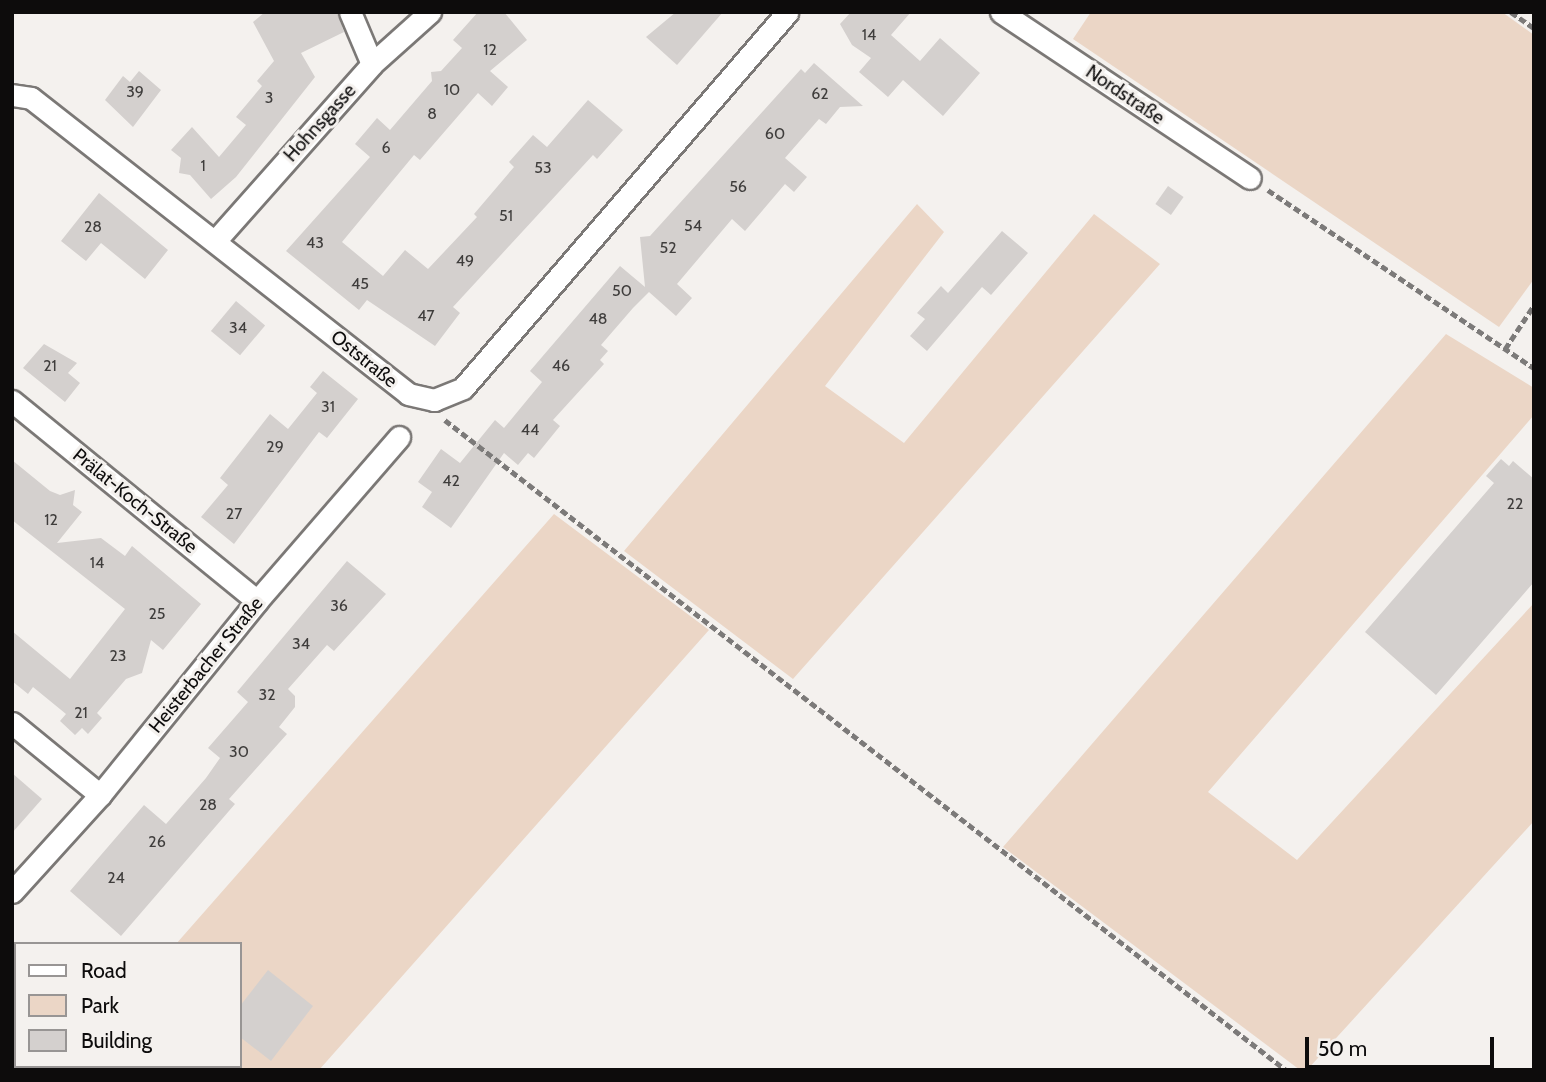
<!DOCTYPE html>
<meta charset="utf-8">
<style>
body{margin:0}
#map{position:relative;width:1546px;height:1082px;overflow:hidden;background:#f4f1ee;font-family:Cabin,sans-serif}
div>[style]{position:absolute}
.green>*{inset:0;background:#ebd6c6}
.building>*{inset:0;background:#d4d0ce;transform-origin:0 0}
.path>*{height:4.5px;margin-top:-2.25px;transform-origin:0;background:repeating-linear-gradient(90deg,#7c7a79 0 7px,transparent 0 10.5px)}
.roads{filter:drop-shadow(2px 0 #7b7876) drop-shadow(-2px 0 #7b7876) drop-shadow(0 2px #7b7876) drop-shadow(0 -2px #7b7876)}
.street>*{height:21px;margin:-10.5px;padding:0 10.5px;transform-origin:10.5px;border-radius:10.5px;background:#fff}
span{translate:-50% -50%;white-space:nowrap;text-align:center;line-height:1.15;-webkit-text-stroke:6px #f4f1ee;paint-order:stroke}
.number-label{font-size:16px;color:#3f3d3c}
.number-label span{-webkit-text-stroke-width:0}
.street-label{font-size:19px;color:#0d0c0c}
.frame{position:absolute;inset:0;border:14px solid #0d0c0c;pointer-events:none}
.legend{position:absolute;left:14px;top:942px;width:228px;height:126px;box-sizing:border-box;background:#f4f1ee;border:2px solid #989594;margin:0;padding:9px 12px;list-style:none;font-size:21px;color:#0d0c0c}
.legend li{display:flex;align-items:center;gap:14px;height:35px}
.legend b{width:35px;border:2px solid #989594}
.scale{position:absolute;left:1305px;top:1037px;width:189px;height:32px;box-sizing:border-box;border:4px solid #0d0c0c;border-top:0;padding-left:9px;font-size:21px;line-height:24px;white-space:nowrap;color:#0d0c0c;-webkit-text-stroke:5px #f4f1ee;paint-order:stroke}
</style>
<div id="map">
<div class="green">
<i style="clip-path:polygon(1091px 12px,1502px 12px,1534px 35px,1534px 279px,1499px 327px,1073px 39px)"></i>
<i style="clip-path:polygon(917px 204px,944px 232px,825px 386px,904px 443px,1094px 214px,1160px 264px,793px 679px,624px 551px)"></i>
<i style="clip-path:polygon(1446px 334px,1534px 388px,1534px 415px,1208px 792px,1297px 860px,1534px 603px,1534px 821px,1307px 1070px,1300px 1070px,1003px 847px)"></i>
<i style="clip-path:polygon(554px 514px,709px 630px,319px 1070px,65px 1070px,240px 1066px,240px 944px,176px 944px)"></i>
</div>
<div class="building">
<i style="clip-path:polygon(265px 12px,337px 12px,344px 32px,301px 53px,315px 77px,236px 177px,211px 199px,190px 175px,179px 173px,181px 158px,171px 150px,192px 127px,219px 157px,246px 125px,236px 117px,262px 86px,257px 81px,274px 61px,253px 22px)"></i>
<i style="clip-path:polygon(478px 12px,504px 12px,527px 40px,490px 71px,508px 87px,492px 106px,478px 93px,420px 160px,414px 155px,342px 242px,383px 276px,405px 250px,428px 269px,477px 217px,474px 214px,514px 167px,509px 162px,533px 135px,547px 147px,588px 100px,623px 130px,597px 159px,593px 155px,453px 307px,460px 313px,435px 346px,367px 300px,359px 310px,286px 251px,370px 157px,355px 144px,377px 118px,390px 130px,432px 81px,431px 72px,441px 71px,462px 48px,453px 40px)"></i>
<i style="clip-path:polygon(676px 12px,723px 12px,677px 65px,646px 37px)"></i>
<i style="clip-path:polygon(851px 12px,911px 12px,891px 35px,920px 61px,940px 38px,980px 73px,943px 116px,903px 80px,888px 97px,859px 72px,871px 58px,852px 45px,840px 24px)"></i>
<i style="clip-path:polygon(814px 63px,863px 106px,840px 107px,826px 124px,819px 119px,785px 158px,807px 177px,794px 192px,785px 184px,745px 231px,732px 219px,677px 284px,692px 298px,676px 316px,649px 292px,633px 308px,601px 345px,608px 351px,600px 360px,604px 364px,553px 420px,560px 426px,534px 458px,528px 453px,518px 465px,504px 453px,451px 528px,422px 507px,432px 492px,418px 482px,441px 449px,460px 463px,495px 420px,504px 428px,542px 382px,530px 371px,620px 266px,645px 287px,640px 237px,650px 236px,801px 69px,805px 73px)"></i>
<i style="clip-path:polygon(139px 71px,161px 90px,133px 127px,105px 100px,123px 76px,130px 82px)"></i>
<i style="left:1168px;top:186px;width:19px;height:22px;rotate:35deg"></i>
<i style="clip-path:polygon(99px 193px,168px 250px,145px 279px,101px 243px,86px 261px,61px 241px)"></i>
<i style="clip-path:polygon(1002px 231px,1028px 253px,991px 295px,982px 287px,927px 351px,910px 336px,925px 319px,917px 313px,941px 286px,948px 293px)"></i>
<i style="left:236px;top:301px;width:38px;height:39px;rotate:40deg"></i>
<i style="clip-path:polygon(44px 344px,77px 363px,68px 373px,80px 383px,65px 402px,23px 368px)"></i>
<i style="clip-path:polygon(323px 371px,358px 399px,327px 438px,319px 432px,234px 544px,201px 517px,228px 485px,220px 478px,270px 414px,288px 429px,317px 393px,310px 387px)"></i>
<i style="clip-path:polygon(1501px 459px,1509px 466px,1513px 461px,1534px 479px,1534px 582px,1436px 695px,1365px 632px,1494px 483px,1486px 476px)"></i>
<i style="clip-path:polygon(12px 460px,50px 491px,60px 495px,75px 490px,73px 505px,82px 512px,57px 543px,101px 538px,125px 556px,132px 546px,201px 604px,163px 650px,151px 640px,142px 673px,126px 679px,97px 713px,102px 718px,88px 734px,82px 728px,75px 735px,60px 721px,66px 714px,33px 687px,28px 694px,12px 681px,12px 631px,70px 679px,125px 609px,12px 520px)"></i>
<i style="clip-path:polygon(347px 561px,386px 594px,334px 651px,327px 645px,288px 689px,295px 696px,295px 707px,279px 727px,287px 734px,229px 799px,235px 804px,121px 936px,70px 891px,144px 805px,166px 824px,206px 778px,220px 758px,208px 748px,248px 702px,237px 692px)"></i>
<i style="clip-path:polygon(12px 773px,42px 799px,12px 833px)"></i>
<i style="clip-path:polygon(268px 970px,313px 1006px,271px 1061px,240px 1037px,240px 1006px)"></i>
</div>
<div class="path">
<i style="left:1511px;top:12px;width:28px;rotate:35deg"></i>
<i style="left:1268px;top:190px;width:320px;rotate:33.8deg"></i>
<i style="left:1505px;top:349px;width:53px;rotate:-56.6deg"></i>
<i style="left:445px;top:420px;width:1063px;rotate:37.7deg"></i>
<i style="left:12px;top:1059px;width:5px;rotate:37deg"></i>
<i style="left:21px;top:1066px;width:6px;rotate:39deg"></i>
</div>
<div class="roads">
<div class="street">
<i style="left:350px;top:12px;width:56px;rotate:67.1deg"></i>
<i style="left:1001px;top:12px;width:299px;rotate:33.7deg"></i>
<i style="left:12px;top:95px;width:19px;rotate:9deg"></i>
<i style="left:31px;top:98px;width:479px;rotate:38.1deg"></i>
<i style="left:408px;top:394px;width:27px;rotate:13deg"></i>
<i style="left:434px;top:400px;width:31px;rotate:-22deg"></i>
<i style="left:463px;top:388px;width:496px;rotate:-49.2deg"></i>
<i style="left:216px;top:240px;width:235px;rotate:-48.4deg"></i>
<i style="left:372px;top:64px;width:78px;rotate:-41.9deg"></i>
<i style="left:12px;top:401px;width:316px;rotate:39.2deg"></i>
<i style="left:12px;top:723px;width:114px;rotate:39.3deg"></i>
<i style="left:12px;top:892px;width:131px;rotate:-47.8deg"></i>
<i style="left:100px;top:795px;width:250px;rotate:-51deg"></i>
<i style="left:257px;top:601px;width:217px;rotate:-49.1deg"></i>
</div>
</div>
<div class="number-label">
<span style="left:869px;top:35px">14</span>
<span style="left:490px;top:50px">12</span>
<span style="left:452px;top:90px">10</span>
<span style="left:135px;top:92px">39</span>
<span style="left:820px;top:94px">62</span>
<span style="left:269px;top:98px">3</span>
<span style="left:432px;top:114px">8</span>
<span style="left:775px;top:134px">60</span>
<span style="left:386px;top:148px">6</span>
<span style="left:203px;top:166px">1</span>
<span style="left:543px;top:168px">53</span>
<span style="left:738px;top:187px">56</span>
<span style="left:506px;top:216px">51</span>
<span style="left:693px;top:226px">54</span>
<span style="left:93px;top:227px">28</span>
<span style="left:315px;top:243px">43</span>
<span style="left:668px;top:248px">52</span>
<span style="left:465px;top:261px">49</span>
<span style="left:360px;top:284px">45</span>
<span style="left:622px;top:291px">50</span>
<span style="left:426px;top:316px">47</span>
<span style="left:598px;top:319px">48</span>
<span style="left:238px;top:328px">34</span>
<span style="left:50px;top:366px">21</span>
<span style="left:561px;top:366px">46</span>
<span style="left:328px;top:407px">31</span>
<span style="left:530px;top:430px">44</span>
<span style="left:275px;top:447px">29</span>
<span style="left:451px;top:481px">42</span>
<span style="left:1515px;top:504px">22</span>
<span style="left:234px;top:514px">27</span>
<span style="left:51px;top:520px">12</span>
<span style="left:97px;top:563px">14</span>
<span style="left:339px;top:606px">36</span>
<span style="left:157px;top:614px">25</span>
<span style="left:301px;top:644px">34</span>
<span style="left:118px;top:656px">23</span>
<span style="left:267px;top:695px">32</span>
<span style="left:81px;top:713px">21</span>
<span style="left:239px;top:752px">30</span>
<span style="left:208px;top:805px">28</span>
<span style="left:157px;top:842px">26</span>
<span style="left:116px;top:878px">24</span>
</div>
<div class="street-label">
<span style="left:1125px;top:95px;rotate:34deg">Nordstraße</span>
<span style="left:320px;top:123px;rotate:-48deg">Hohnsgasse</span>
<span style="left:364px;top:359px;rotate:39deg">Oststraße</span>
<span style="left:135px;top:501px;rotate:39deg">Prälat-Koch-Straße</span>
<span style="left:206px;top:665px;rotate:-51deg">Heisterbacher Straße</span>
</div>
<div class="frame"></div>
<ul class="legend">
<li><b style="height:9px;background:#fff"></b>Road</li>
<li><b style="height:19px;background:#ebd6c6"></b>Park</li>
<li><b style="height:19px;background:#d4d0ce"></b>Building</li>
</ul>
<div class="scale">50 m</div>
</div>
